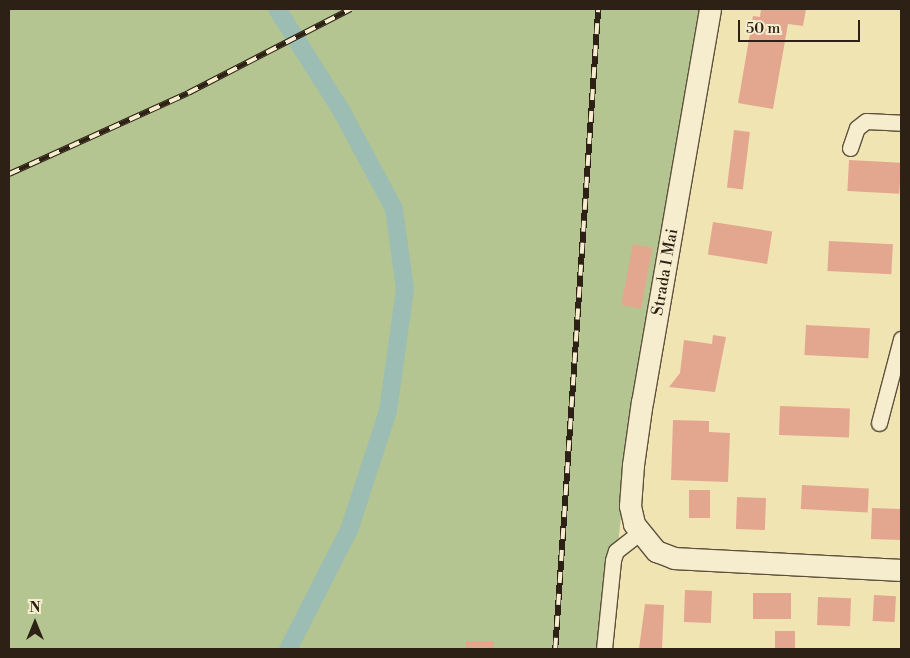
<!DOCTYPE html>
<style>
body{margin:0}
#map{position:relative;width:910px;height:658px;overflow:hidden;background:#f1e4b3;font-family:"Libre Bodoni",serif}
div>[style]{position:absolute}
.green>*{inset:0;background:#b4c591}
.canal>*{height:18px;margin:-9px;padding:0 9px;transform-origin:9px;border-radius:9px;background:#9cbdb4}
.building>*{inset:0;background:#e3a790;transform-origin:0 0}
.roads{filter:drop-shadow(1px 0 #5e513c) drop-shadow(-1px 0 #5e513c) drop-shadow(0 1px #5e513c) drop-shadow(0 -1px #5e513c)}
.street>*{height:15px;margin:-7.5px;padding:0 7.5px;transform-origin:7.5px;border-radius:7.5px;background:#f6edce}
.secondary>*{height:21px;margin:-10.5px;padding:0 10.5px;transform-origin:10.5px;border-radius:10.5px;background:#f6edce}
.rail>*{height:5.5px;margin-top:-2.75px;transform-origin:0;background:repeating-linear-gradient(90deg,#f6edce 0 11px,#2d2014 0 22px);box-sizing:border-box;border-block:1px solid #2d2014}
span{translate:-50% -50%;white-space:nowrap;text-align:center;line-height:1.15;-webkit-text-stroke:4px #f6edce;paint-order:stroke}
.street-label{font-size:16px;color:#2d2014}
.frame{position:absolute;inset:0;border:10px solid #2d2014;pointer-events:none}
.north{position:absolute;left:10px;top:598px;width:50px;height:50px;-webkit-text-stroke:4px #f6edce;paint-order:stroke;rotate:0deg;font-size:14px;font-weight:700;line-height:20px;text-align:center;color:#2d2014}
.north::after{content:'';display:block;margin:auto;width:18px;height:22px;background:#2d2014;clip-path:polygon(50% 0,100% 100%,50% 72%,0 100%)}
.scale{position:absolute;left:738px;top:20px;width:122px;height:22px;box-sizing:border-box;border:2px solid #2d2014;border-top:0;padding-left:6px;font-size:15px;line-height:18px;white-space:nowrap;color:#2d2014;-webkit-text-stroke:4px #f6edce;paint-order:stroke}
</style>
<div id="map">
<div class="green">
<i style="clip-path:polygon(9px 9px,702px 9px,630px 423px,608px 649px,9px 649px)"></i>
</div>
<div class="canal">
<i style="left:277px;top:9px;width:120px;rotate:57.6deg"></i>
<i style="left:341px;top:110px;width:112px;rotate:61.8deg"></i>
<i style="left:394px;top:209px;width:81px;rotate:82.2deg"></i>
<i style="left:405px;top:289px;width:123px;rotate:97.9deg"></i>
<i style="left:388px;top:411px;width:125px;rotate:108.1deg"></i>
<i style="left:349px;top:530px;width:134px;rotate:117.1deg"></i>
</div>
<div class="building">
<i style="clip-path:polygon(761px 9px,806px 9px,803px 26px,788px 24px,773px 109px,738px 103px,753px 16px,760px 17px)"></i>
<i style="left:734px;top:130px;width:16px;height:58px;rotate:7deg"></i>
<i style="left:849px;top:160px;width:52px;height:31px;rotate:3deg"></i>
<i style="left:713px;top:222px;width:60px;height:33px;rotate:9deg"></i>
<i style="left:829px;top:241px;width:64px;height:30px;rotate:3deg"></i>
<i style="left:633px;top:244px;width:20px;height:62px;rotate:11deg"></i>
<i style="left:806px;top:325px;width:64px;height:30px;rotate:3deg"></i>
<i style="clip-path:polygon(713px 335px,726px 337px,715px 392px,669px 387px,680px 373px,684px 340px,712px 344px)"></i>
<i style="left:780px;top:406px;width:70px;height:29px;rotate:2deg"></i>
<i style="clip-path:polygon(673px 420px,709px 421px,709px 432px,730px 433px,728px 482px,671px 480px)"></i>
<i style="left:802px;top:485px;width:67px;height:24px;rotate:3deg"></i>
<i style="left:689px;top:490px;width:21px;height:28px"></i>
<i style="left:737px;top:497px;width:29px;height:32px;rotate:2deg"></i>
<i style="left:872px;top:508px;width:29px;height:31px;rotate:2deg"></i>
<i style="left:685px;top:590px;width:27px;height:32px;rotate:2deg"></i>
<i style="left:753px;top:593px;width:38px;height:26px"></i>
<i style="left:874px;top:595px;width:22px;height:26px;rotate:3deg"></i>
<i style="left:818px;top:597px;width:33px;height:28px;rotate:2deg"></i>
<i style="clip-path:polygon(645px 604px,664px 605px,662px 649px,639px 649px)"></i>
<i style="left:775px;top:631px;width:20px;height:18px"></i>
<i style="left:466px;top:641px;width:28px;height:8px"></i>
</div>
<div class="roads">
<div class="street">
<i style="left:850px;top:148px;width:21px;rotate:-71deg"></i>
<i style="left:857px;top:128px;width:11px;rotate:-38deg"></i>
<i style="left:866px;top:121px;width:35px;rotate:3deg"></i>
<i style="left:879px;top:423px;width:87px;rotate:-75.3deg"></i>
<i style="left:604px;top:649px;width:89px;rotate:-84.2deg"></i>
<i style="left:613px;top:560px;width:9px;rotate:-72deg"></i>
<i style="left:616px;top:551px;width:28px;rotate:-38deg"></i>
</div>
<div class="secondary">
<i style="left:710px;top:9px;width:398px;rotate:99.8deg"></i>
<i style="left:642px;top:401px;width:65px;rotate:98deg"></i>
<i style="left:633px;top:465px;width:41px;rotate:94.2deg"></i>
<i style="left:630px;top:506px;width:18px;rotate:77deg"></i>
<i style="left:634px;top:524px;width:35px;rotate:51deg"></i>
<i style="left:656px;top:551px;width:19px;rotate:21deg"></i>
<i style="left:674px;top:558px;width:227px;rotate:3deg"></i>
</div>
</div>
<div class="rail">
<i style="left:9px;top:174px;width:196px;rotate:-24.3deg"></i>
<i style="left:188px;top:93px;width:183px;rotate:-27.3deg"></i>
<i style="left:555px;top:649px;width:641px;rotate:-86.16deg"></i>
</div>
<div class="street-label">
<span style="left:665px;top:272px;rotate:-80deg">Strada 1 Mai</span>
</div>
<div class="frame"></div>
<div class="north">N</div>
<div class="scale">50 m</div>
</div>
